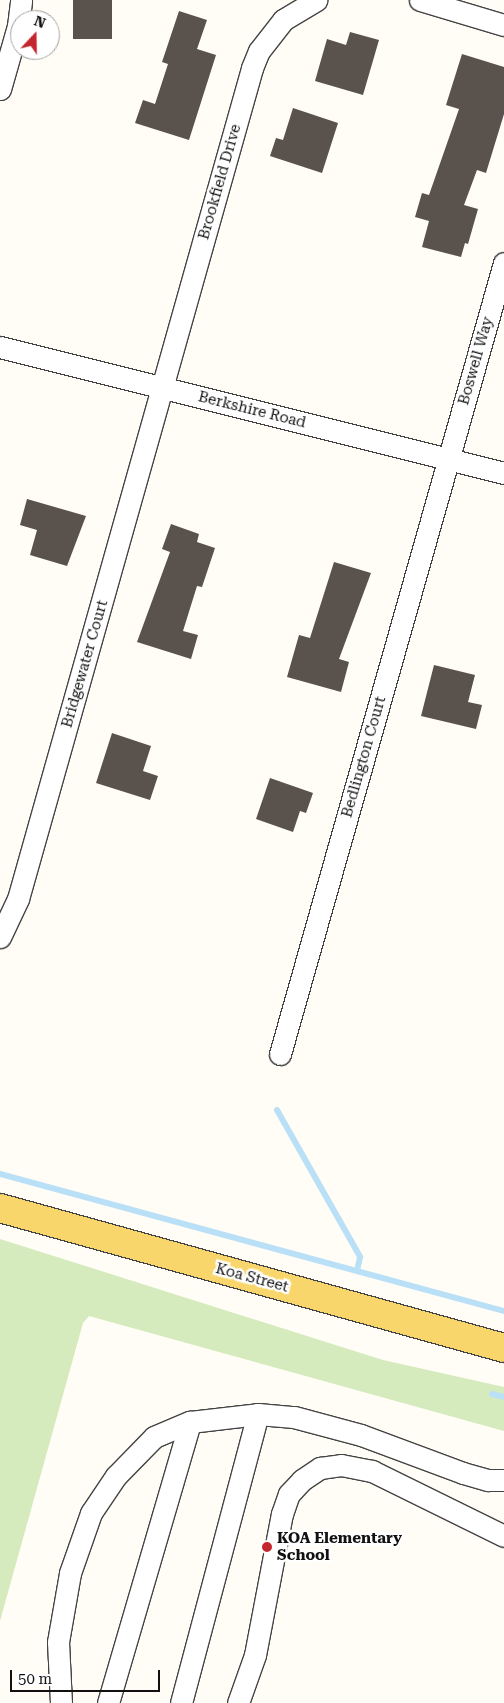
<!DOCTYPE html>
<style>
body{margin:0}
#map{position:relative;width:504px;height:1703px;overflow:hidden;background:#fffdf5;font-family:"Roboto Serif",serif}
div>[style]{position:absolute}
.green>*{inset:0;background:#d5ebbd}
.stream>*{height:6px;margin:-3px;padding:0 3px;transform-origin:3px;border-radius:3px;background:#b9e0f7}
.building>*{inset:0;background:#5a524d;transform-origin:0 0}
.roads{filter:drop-shadow(1px 0 #444) drop-shadow(-1px 0 #444) drop-shadow(0 1px #444) drop-shadow(0 -1px #444)}
.minor>*{height:21px;margin:-10.5px;padding:0 10.5px;transform-origin:10.5px;border-radius:10.5px;background:#fff}
.major>*{height:28px;margin:-14px;padding:0 14px;transform-origin:14px;border-radius:14px;background:#f9d66b}
.dots>*{width:14px;height:14px;translate:-50% -50%;box-sizing:border-box;border:2px solid #fff;border-radius:50%}
span{translate:-50% -50%;white-space:nowrap;text-align:center;line-height:1.15;-webkit-text-stroke:5px #fff;paint-order:stroke}
.street-label{font-size:15px;color:#111}
.poi-label{font-size:15px;color:#111;font-weight:700}
.left{translate:0 -50%;text-align:left}
.north{position:absolute;left:10px;top:10px;width:50px;height:50px;box-sizing:border-box;background:#fff;border:1px solid #a0a0a0;border-radius:50%;rotate:21deg;font-size:14px;font-weight:700;line-height:20px;text-align:center;color:#111}
.north::after{content:'';display:block;margin:auto;width:18px;height:22px;background:#c4262e;clip-path:polygon(50% 0,100% 100%,50% 72%,0 100%)}
.scale{position:absolute;left:10px;top:1670px;width:150px;height:22px;box-sizing:border-box;border:2px solid #111;border-top:0;padding-left:6px;font-size:15px;line-height:18px;white-space:nowrap;color:#111;-webkit-text-stroke:4px #fff;paint-order:stroke}
</style>
<div id="map">
<div class="green">
<i style="clip-path:polygon(0 1239px,383px 1360px,504px 1387px,504px 1431px,89px 1316px,83px 1323px,0 1621px)"></i>
</div>
<div class="stream">
<i style="left:277px;top:1110px;width:169px;rotate:60.5deg"></i>
<i style="left:360px;top:1257px;width:14px;rotate:102deg"></i>
<i style="left:0;top:1174px;width:522px;rotate:15.21deg"></i>
<i style="left:492px;top:1394px;width:12px;rotate:14deg"></i>
</div>
<div class="building">
<i style="left:73px;top:0;width:39px;height:39px"></i>
<i style="clip-path:polygon(179px 11px,207px 20px,197px 49px,216px 55px,189px 140px,135px 123px,143px 100px,155px 104px,168px 64px,162px 62px)"></i>
<i style="clip-path:polygon(350px 32px,379px 40px,363px 95px,315px 81px,327px 39px,346px 45px)"></i>
<i style="clip-path:polygon(462px 54px,504px 67px,504px 114px,486px 173px,477px 170px,464px 205px,478px 209px,468px 244px,465px 243px,461px 257px,422px 247px,429px 221px,415px 217px,422px 193px,429px 195px,459px 109px,446px 105px)"></i>
<i style="clip-path:polygon(293px 108px,338px 123px,322px 173px,270px 156px,276px 138px,283px 140px)"></i>
<i style="clip-path:polygon(27px 499px,86px 516px,67px 566px,30px 555px,37px 530px,20px 525px)"></i>
<i style="clip-path:polygon(171px 524px,199px 534px,197px 542px,215px 548px,202px 587px,197px 586px,183px 631px,198px 635px,191px 659px,137px 642px,170px 552px,162px 549px)"></i>
<i style="clip-path:polygon(334px 562px,371px 573px,339px 659px,349px 662px,341px 692px,287px 677px,299px 635px,310px 638px)"></i>
<i style="clip-path:polygon(434px 665px,475px 675px,468px 702px,482px 705px,476px 729px,421px 716px)"></i>
<i style="clip-path:polygon(112px 733px,151px 746px,143px 771px,158px 776px,150px 800px,96px 783px)"></i>
<i style="clip-path:polygon(270px 778px,313px 793px,306px 813px,300px 811px,293px 832px,256px 819px)"></i>
</div>
<div class="roads">
<div class="minor">
<i style="left:420px;top:0;width:88px;rotate:16.6deg"></i>
<i style="left:0;top:89px;width:66px;rotate:-74.1deg"></i>
<i style="left:18px;top:26px;width:26px;rotate:-83deg"></i>
<i style="left:0;top:347px;width:520px;rotate:14.04deg"></i>
<i style="left:0;top:937px;width:42px;rotate:-64.7deg"></i>
<i style="left:18px;top:899px;width:863px;rotate:-74.27deg"></i>
<i style="left:252px;top:68px;width:18px;rotate:-68deg"></i>
<i style="left:259px;top:51px;width:39px;rotate:-52deg"></i>
<i style="left:283px;top:20px;width:39px;rotate:-31deg"></i>
<i style="left:280px;top:1054px;width:822px;rotate:-74.19deg"></i>
<i style="left:61px;top:1703px;width:61px;rotate:-92.8deg"></i>
<i style="left:58px;top:1642px;width:70px;rotate:-80.1deg"></i>
<i style="left:70px;top:1573px;width:64px;rotate:-70.7deg"></i>
<i style="left:91px;top:1513px;width:45px;rotate:-56deg"></i>
<i style="left:116px;top:1476px;width:54px;rotate:-45.7deg"></i>
<i style="left:154px;top:1437px;width:39px;rotate:-23deg"></i>
<i style="left:190px;top:1422px;width:68px;rotate:-6.7deg"></i>
<i style="left:258px;top:1414px;width:36px;rotate:5deg"></i>
<i style="left:294px;top:1417px;width:69px;rotate:15deg"></i>
<i style="left:361px;top:1435px;width:109px;rotate:20.4deg"></i>
<i style="left:463px;top:1473px;width:26px;rotate:16deg"></i>
<i style="left:488px;top:1480px;width:16px"></i>
<i style="left:108px;top:1703px;width:293px;rotate:-73.7deg"></i>
<i style="left:181px;top:1703px;width:299px;rotate:-75.1deg"></i>
<i style="left:238px;top:1703px;width:51px;rotate:-70.5deg"></i>
<i style="left:255px;top:1655px;width:144px;rotate:-79.2deg"></i>
<i style="left:282px;top:1514px;width:21px;rotate:-71deg"></i>
<i style="left:289px;top:1494px;width:19px;rotate:-47deg"></i>
<i style="left:302px;top:1480px;width:22px;rotate:-34deg"></i>
<i style="left:320px;top:1468px;width:21px;rotate:-8deg"></i>
<i style="left:341px;top:1465px;width:32px;rotate:11deg"></i>
<i style="left:372px;top:1471px;width:147px;rotate:26.2deg"></i>
</div>
<div class="major">
<i style="left:0;top:1208px;width:523px;rotate:15.52deg"></i>
</div>
</div>
<div class="dots">
<i style="left:267px;top:1547px;background:#c4262e"></i>
</div>
<div class="street-label">
<span style="left:220px;top:182px;rotate:-74deg">Brookfield Drive</span>
<span style="left:476px;top:361px;rotate:-74deg">Boswell Way</span>
<span style="left:252px;top:410px;rotate:14deg">Berkshire Road</span>
<span style="left:85px;top:664px;rotate:-74deg">Bridgewater Court</span>
<span style="left:364px;top:757px;rotate:-74deg">Bedlington Court</span>
<span style="left:252px;top:1278px;rotate:15deg">Koa Street</span>
</div>
<div class="poi-label">
<span class="left" style="left:277px;top:1547px">KOA Elementary<br>School</span>
</div>
<div class="north">N</div>
<div class="scale">50 m</div>
</div>
